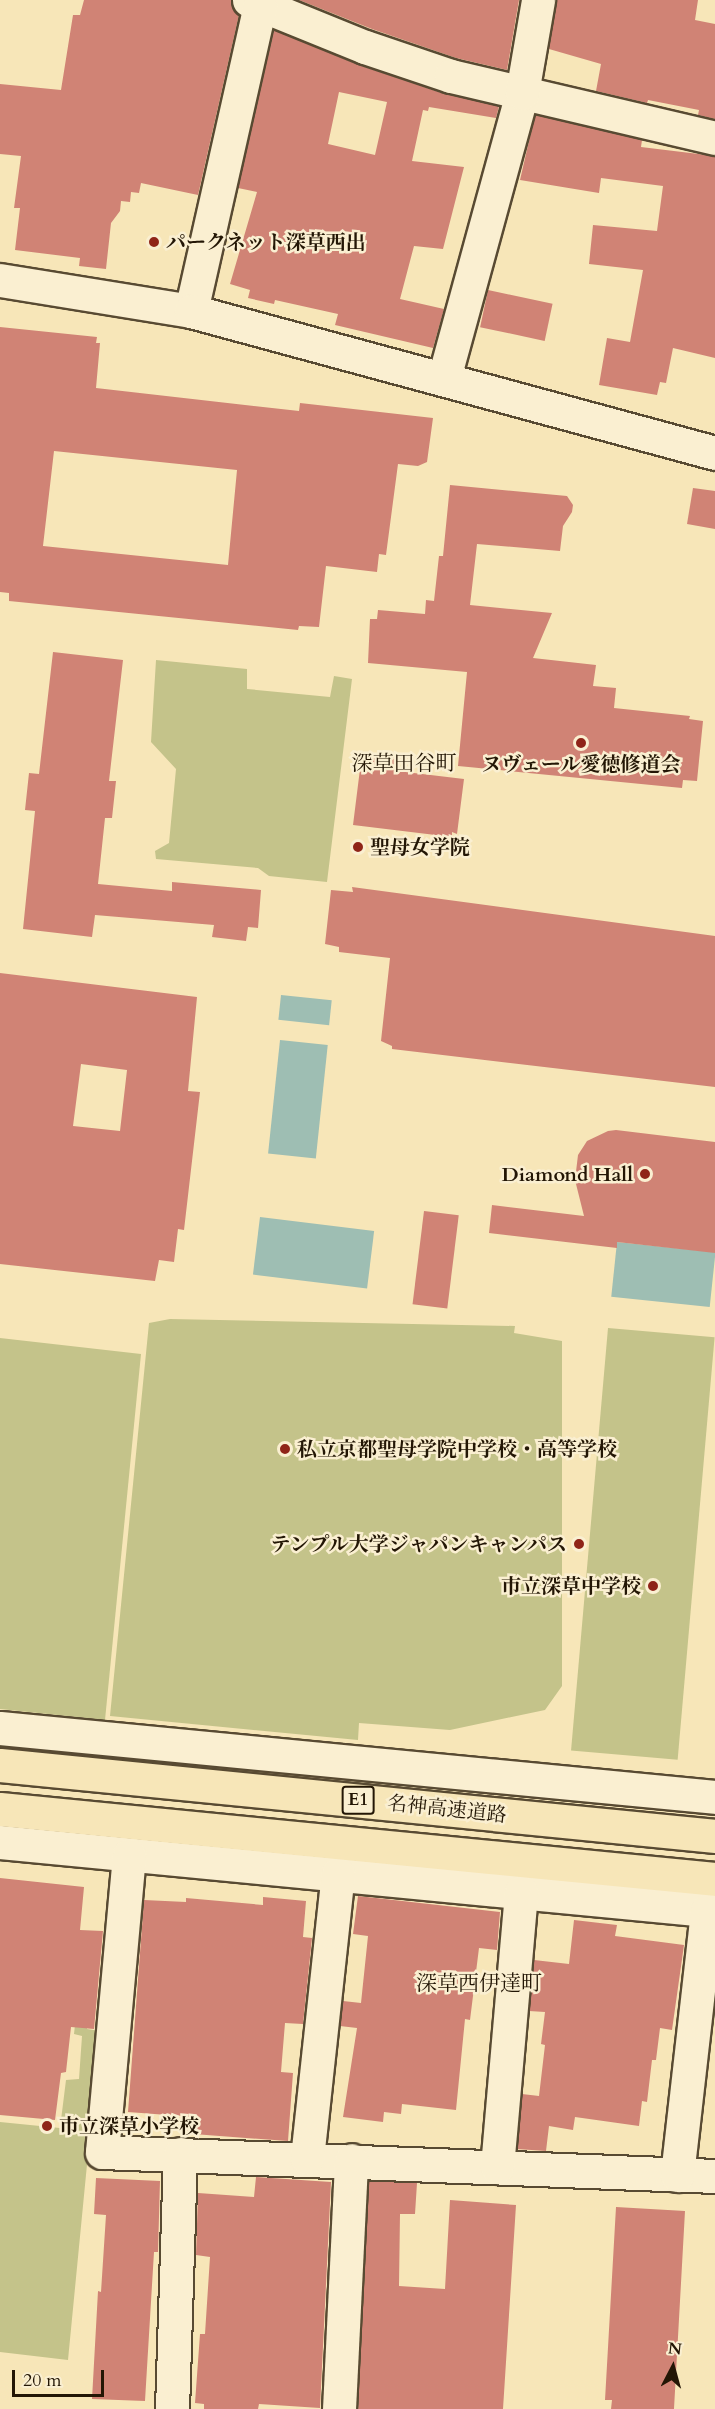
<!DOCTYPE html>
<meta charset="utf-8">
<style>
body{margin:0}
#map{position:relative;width:715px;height:2409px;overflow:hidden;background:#f7e6b8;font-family:Cardo,"Noto Serif JP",serif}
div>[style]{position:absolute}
.green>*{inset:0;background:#c4c38a;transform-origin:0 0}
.water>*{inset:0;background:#9ebeb3;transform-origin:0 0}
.building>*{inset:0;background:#d08375;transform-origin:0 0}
.roads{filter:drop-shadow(2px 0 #584a32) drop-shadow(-2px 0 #584a32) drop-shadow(0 2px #584a32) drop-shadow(0 -2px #584a32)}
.minor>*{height:33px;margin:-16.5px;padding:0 16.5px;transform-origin:16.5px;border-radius:16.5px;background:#faefd1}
.tertiary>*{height:33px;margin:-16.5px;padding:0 16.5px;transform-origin:16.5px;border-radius:16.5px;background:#faefd1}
.motorway>*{height:33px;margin:-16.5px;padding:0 16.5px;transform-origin:16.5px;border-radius:16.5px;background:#f7e6b8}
.dots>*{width:16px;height:16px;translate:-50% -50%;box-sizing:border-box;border:3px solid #faefd1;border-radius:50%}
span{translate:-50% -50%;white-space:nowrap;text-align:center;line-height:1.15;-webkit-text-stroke:5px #faefd1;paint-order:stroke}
.shield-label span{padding:2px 4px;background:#faefd1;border:2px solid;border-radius:4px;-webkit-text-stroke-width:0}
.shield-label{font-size:18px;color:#231605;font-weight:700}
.poi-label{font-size:20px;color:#231605;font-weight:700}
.left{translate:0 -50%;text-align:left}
.right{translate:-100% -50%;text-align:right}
.street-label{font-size:20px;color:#231605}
.neighbourhood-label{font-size:21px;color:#231605}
.north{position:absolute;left:643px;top:2337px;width:60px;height:60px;-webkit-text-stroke:4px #faefd1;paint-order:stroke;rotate:6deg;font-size:16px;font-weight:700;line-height:24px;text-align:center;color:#231605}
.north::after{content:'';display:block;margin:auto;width:21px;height:27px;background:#231605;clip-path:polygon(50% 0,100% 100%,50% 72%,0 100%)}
.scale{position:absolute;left:12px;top:2370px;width:92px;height:27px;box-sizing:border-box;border:3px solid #231605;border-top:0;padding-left:8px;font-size:18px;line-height:21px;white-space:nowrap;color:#231605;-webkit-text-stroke:4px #faefd1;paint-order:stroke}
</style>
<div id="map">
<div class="green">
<i style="clip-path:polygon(156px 660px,247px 669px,247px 689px,330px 697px,334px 676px,352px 679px,327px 882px,269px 876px,258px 868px,156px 859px,155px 851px,169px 843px,176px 769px,151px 742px)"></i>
<i style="clip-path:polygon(170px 1319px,515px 1326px,514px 1333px,562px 1341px,562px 1686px,545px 1710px,450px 1730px,359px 1723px,358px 1740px,110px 1716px,149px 1323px)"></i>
<i style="left:608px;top:1328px;width:107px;height:424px;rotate:5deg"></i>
<i style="clip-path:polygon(0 1338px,141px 1354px,105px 1720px,0 1709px)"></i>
<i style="clip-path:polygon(85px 1931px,94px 1932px,87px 2029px,100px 2031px,68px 2360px,0 2352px,0 2122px,60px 2128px,66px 2080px,79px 2079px,82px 2036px,74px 2034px)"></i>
</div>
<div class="water">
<i style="left:281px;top:995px;width:51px;height:25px;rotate:6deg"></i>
<i style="left:280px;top:1040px;width:48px;height:114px;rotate:6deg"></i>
<i style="left:260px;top:1217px;width:115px;height:58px;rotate:7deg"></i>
<i style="left:617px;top:1242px;width:99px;height:55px;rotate:6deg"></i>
</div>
<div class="building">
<i style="clip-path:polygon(84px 0,231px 0,234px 11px,239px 15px,198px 195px,141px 183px,139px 193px,131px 192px,130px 202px,121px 201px,120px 211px,111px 223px,106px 269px,79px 266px,80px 258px,15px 250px,20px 208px,14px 208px,21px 156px,0 154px,0 84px,61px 90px,73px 15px,80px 15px)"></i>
<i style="clip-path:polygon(299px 0,519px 0,507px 70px,456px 58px,372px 29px)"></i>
<i style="clip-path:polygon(556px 0,698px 0,695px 20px,715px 24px,715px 119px,698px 115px,699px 110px,648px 100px,647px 103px,596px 91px,601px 64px,549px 49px)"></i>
<i style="clip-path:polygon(evenodd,274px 30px,359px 65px,445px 94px,499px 106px,496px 118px,429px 107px,428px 111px,423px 110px,412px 161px,464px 167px,443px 249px,414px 246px,400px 299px,444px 309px,433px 348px,335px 325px,338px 314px,275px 300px,274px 304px,248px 298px,250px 290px,230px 284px,257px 192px,238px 188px,274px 30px,339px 92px,387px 102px,375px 155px,328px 144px,339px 92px)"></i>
<i style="clip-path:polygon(535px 115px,642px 140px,641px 147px,715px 156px,715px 358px,673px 348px,666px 383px,660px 382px,657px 395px,599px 385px,607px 338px,630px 342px,643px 270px,589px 264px,593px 225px,657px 231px,663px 186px,601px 178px,599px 193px,520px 180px)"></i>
<i style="left:488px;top:290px;width:66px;height:38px;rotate:12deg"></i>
<i style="clip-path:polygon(evenodd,0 327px,97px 337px,96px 343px,100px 343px,96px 388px,299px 411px,300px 403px,433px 418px,427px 462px,418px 466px,398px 464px,386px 555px,379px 554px,377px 572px,326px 566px,319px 627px,299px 626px,298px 630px,9px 601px,9px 593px,0 592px,0 327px,54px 451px,237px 470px,228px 565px,43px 546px,54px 451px)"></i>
<i style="clip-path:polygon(450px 485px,567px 496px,573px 505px,572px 512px,563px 526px,560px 551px,477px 544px,470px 605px,552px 613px,533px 658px,596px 665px,593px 686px,616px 688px,614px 708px,690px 716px,689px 719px,703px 721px,697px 781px,683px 780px,682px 788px,458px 766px,467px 672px,368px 663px,370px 619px,377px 619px,378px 610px,425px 614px,426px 600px,434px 601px,439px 556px,443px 556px)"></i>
<i style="clip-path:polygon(693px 488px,715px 491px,715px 529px,687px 524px)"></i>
<i style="clip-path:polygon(53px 652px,123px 660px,109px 781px,116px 781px,112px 818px,105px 818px,98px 884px,172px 891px,172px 882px,261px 890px,258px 928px,248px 927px,246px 941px,212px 937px,214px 925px,95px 915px,92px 937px,23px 929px,35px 811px,25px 810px,29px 773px,39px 774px)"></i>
<i style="clip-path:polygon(362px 753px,399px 757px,397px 771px,464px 779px,457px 834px,452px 832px,452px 837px,353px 825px)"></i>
<i style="clip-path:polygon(352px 887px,715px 936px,715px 1087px,392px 1049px,392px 1046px,381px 1041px,390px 958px,339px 952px,339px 947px,325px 944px,331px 890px,353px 892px)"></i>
<i style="clip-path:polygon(evenodd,0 973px,197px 997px,188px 1091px,200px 1092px,184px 1230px,178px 1229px,174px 1262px,159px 1260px,155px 1281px,0 1264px,0 973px,81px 1064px,127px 1070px,120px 1131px,73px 1126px,81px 1064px)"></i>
<i style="clip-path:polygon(616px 1130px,715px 1142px,715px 1253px,617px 1242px,617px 1248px,489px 1233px,492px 1205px,584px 1216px,575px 1180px,578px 1155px,587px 1141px,608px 1131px)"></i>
<i style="left:424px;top:1211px;width:35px;height:94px;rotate:7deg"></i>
<i style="clip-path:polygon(0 1878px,84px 1887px,80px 1930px,103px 1931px,94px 2029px,71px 2027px,66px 2072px,61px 2073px,55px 2120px,0 2115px)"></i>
<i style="clip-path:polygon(358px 1896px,500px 1912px,497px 1950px,479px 1948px,470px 2020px,465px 2019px,456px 2110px,402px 2104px,401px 2114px,384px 2112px,383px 2122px,343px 2117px,357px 2028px,340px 2026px,343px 2001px,361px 2003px,368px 1936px,353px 1934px)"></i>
<i style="clip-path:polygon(263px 1897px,306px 1901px,303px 1937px,312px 1938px,303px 2024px,285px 2023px,281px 2072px,293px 2073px,288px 2141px,180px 2133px,181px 2116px,128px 2112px,144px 1900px,186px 1902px,186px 1898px,263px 1905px)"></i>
<i style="clip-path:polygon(574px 1920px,617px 1925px,615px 1936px,684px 1945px,672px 2030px,660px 2028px,656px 2060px,652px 2060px,647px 2102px,642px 2101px,639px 2126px,575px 2117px,573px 2130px,549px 2126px,546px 2151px,517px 2149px,522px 2094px,539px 2096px,545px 2045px,541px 2044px,545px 2012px,529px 2011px,534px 1960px,569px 1964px)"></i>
<i style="clip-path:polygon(256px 2177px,331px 2182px,320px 2408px,259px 2404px,258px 2409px,204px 2409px,204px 2404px,195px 2403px,200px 2334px,205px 2334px,210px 2257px,196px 2255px,198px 2193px,254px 2197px)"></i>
<i style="clip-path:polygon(96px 2178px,160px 2181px,158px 2252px,154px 2252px,145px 2401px,92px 2399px,98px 2291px,101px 2292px,106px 2215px,94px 2214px)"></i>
<i style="clip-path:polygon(369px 2181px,417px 2183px,415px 2214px,400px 2214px,399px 2286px,445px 2289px,450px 2200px,516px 2205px,503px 2409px,358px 2409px)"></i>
<i style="clip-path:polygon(616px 2207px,685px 2211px,674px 2409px,611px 2409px,612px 2400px,605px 2400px)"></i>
</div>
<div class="roads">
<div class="minor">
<i style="left:249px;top:0;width:125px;rotate:22.1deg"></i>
<i style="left:365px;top:47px;width:91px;rotate:18.6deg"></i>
<i style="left:451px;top:76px;width:271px;rotate:13.2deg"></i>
<i style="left:191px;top:311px;width:313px;rotate:-77.3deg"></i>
<i style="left:444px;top:378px;width:295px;rotate:-74.7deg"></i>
<i style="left:522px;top:93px;width:94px;rotate:-80.2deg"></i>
<i style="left:0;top:1728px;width:718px;rotate:5.51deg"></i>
<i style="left:0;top:1842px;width:718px;rotate:5.51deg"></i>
<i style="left:129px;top:1855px;width:298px;rotate:95.2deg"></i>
<i style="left:102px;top:2152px;width:613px;rotate:2.24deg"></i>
<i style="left:307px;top:2158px;width:286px;rotate:-83.8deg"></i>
<i style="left:497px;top:2167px;width:276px;rotate:-85deg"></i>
<i style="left:677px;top:2175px;width:267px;rotate:-83.5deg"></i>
<i style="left:172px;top:2409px;width:255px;rotate:-88.2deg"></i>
<i style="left:339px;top:2409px;width:249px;rotate:-87.2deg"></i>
</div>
<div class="tertiary">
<i style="left:0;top:280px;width:193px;rotate:9.2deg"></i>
<i style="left:191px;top:311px;width:543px;rotate:15.16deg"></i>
</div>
<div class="motorway">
<i style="left:0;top:1765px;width:719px;rotate:5.67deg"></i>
<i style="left:0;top:1809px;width:718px;rotate:5.59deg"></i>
</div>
</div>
<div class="dots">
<i style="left:154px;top:242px;background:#8f2418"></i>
<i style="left:581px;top:743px;background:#8f2418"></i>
<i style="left:358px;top:847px;background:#8f2418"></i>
<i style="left:645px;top:1174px;background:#8f2418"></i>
<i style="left:285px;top:1449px;background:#8f2418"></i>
<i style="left:579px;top:1544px;background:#8f2418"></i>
<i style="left:653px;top:1586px;background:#8f2418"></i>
<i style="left:47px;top:2126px;background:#8f2418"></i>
</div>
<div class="shield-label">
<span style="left:358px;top:1800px">E1</span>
</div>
<div class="poi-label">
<span class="left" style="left:166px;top:242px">パークネット深草西出</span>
<span style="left:581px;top:764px">ヌヴェール愛徳修道会</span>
<span class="left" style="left:370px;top:847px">聖母女学院</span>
<span class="right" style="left:633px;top:1174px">Diamond Hall</span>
<span class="left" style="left:297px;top:1449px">私立京都聖母学院中学校・高等学校</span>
<span class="right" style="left:567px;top:1544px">テンプル大学ジャパンキャンパス</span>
<span class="right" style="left:641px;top:1586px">市立深草中学校</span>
<span class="left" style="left:59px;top:2126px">市立深草小学校</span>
</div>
<div class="street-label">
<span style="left:447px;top:1809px;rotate:6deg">名神高速道路</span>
</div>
<div class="neighbourhood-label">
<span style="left:404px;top:764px">深草田谷町</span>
<span style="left:479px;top:1984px">深草西伊達町</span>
</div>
<div class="north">N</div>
<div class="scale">20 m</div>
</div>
